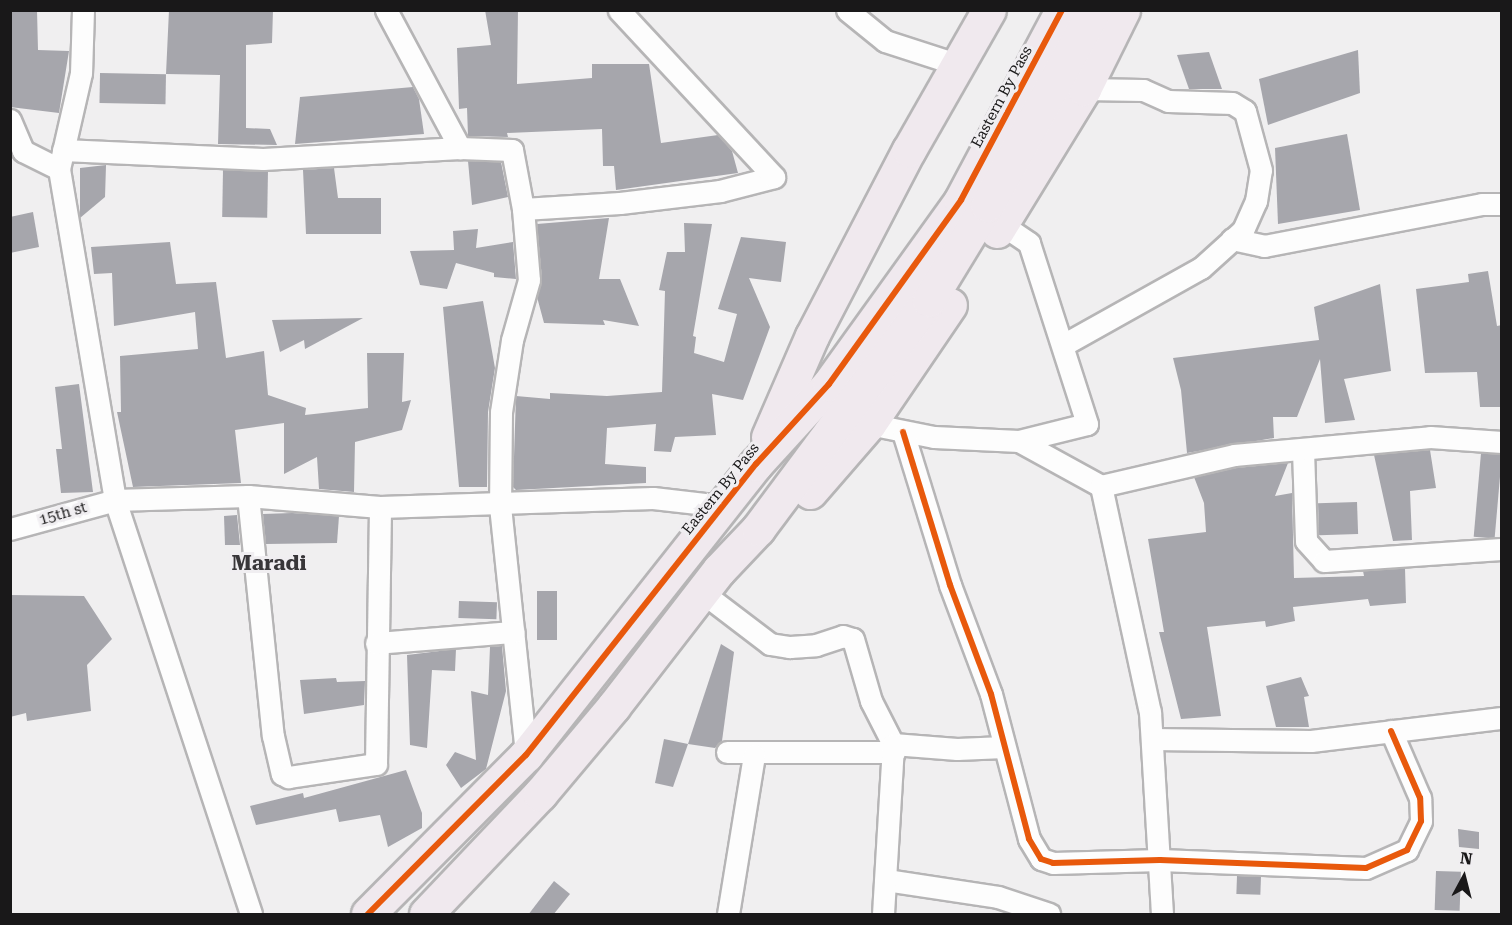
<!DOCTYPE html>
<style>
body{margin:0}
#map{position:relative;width:1512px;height:925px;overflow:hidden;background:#f0eff0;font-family:"Roboto Serif",serif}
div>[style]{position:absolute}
.building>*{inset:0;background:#a6a6ac;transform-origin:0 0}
.roads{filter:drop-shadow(2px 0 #b6b5b6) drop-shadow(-2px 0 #b6b5b6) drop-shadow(0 2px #b6b5b6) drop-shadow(0 -2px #b6b5b6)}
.street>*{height:21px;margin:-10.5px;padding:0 10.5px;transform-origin:10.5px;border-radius:10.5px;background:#fdfdfd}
.primary>*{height:33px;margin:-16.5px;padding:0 16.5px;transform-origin:16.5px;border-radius:16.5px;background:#f0e9ee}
.cycleway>*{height:6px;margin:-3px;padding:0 3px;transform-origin:3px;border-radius:3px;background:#e8590c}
span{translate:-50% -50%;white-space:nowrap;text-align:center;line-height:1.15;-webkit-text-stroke:6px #f0eef1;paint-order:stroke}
.street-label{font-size:15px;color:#191819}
.district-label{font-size:21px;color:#383639;font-weight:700}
.frame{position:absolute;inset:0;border:12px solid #191819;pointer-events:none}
.north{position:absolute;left:1434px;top:847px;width:60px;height:60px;-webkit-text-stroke:4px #f0eef1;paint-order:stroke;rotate:7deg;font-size:16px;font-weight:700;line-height:24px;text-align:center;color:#191819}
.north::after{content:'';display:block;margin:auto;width:21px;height:27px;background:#191819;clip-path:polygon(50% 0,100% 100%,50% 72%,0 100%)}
</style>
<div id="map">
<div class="building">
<i style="clip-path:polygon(10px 10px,37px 10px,38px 50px,69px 51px,59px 113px,10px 107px)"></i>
<i style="clip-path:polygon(169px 10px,273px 10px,272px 43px,246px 45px,246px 128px,270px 129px,277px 145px,218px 144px,220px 75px,166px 74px)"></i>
<i style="clip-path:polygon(485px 10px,518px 10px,517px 84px,592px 78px,592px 64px,649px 64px,661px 143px,718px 135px,732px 151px,738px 173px,616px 190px,614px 166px,603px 166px,602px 129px,507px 133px,508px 137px,468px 136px,467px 108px,459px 109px,457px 48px,491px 45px)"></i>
<i style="clip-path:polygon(1358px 50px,1360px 93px,1268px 125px,1259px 79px)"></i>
<i style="clip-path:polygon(1209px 52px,1222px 89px,1189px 89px,1177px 55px)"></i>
<i style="left:100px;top:73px;width:66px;height:30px;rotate:1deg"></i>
<i style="clip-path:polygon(413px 87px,419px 99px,424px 134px,295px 144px,300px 97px)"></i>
<i style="clip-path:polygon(1347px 134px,1360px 210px,1278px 224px,1275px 148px)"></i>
<i style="clip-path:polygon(468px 161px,501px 162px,508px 197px,472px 205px)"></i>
<i style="clip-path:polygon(106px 165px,105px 197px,80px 218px,80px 168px)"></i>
<i style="clip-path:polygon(334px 168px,338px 198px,381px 198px,381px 234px,306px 234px,303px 170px)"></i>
<i style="left:223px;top:170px;width:45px;height:47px;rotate:1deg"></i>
<i style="clip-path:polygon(33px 212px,39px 247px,10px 253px,10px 217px)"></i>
<i style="clip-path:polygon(609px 218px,599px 279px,620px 279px,639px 326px,603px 320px,605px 325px,544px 323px,537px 297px,542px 279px,537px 224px)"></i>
<i style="clip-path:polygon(684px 223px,712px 224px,693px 336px,696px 337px,694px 353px,724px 362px,737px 314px,718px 309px,741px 237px,786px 242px,781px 282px,749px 278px,770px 327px,743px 400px,712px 394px,716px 435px,675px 437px,671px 452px,654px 451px,656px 424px,607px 428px,605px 464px,646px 467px,646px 483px,516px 490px,513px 487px,516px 396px,550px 399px,550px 393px,607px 396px,662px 392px,665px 291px,659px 290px,667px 252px,685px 252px)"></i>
<i style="clip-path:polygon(478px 229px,476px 248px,513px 242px,516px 279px,494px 277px,494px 273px,456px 263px,447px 289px,420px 285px,410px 251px,454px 250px,453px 231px)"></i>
<i style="clip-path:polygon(170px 242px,176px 284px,216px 282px,226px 358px,264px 351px,268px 395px,306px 408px,305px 415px,368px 408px,367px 353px,404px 353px,402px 402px,411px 400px,402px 430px,355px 442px,354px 492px,319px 489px,317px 457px,284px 474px,284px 423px,235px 430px,241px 483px,133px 487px,117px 412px,121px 412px,120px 356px,198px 349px,195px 312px,114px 326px,112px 273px,94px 274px,91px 247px)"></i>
<i style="clip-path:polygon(1488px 271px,1497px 326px,1502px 325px,1502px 407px,1480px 407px,1477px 372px,1425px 373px,1416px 289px,1469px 282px,1468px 274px)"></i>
<i style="clip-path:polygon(1380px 284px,1391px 371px,1344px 379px,1355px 420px,1325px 423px,1320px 359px,1297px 417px,1273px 417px,1274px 438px,1187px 453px,1181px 390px,1173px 358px,1319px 340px,1314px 307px)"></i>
<i style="clip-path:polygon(483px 301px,495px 368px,488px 412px,487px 487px,459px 487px,443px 307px)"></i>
<i style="clip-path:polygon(363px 318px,305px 349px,304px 340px,280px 352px,272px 320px)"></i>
<i style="clip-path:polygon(79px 384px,93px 492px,61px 493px,56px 449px,62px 449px,55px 387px)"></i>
<i style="clip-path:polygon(1430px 450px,1436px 488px,1410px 491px,1412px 540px,1393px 541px,1374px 455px)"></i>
<i style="left:1481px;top:453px;width:21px;height:84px;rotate:5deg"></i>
<i style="clip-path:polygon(1288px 463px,1275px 496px,1292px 493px,1294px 578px,1364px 576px,1363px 571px,1405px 568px,1406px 603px,1370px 606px,1368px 599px,1293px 607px,1295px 621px,1266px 627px,1265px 621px,1207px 627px,1221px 716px,1181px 719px,1159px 632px,1164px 632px,1148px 539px,1206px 532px,1204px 503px,1194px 477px,1236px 468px)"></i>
<i style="left:1357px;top:502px;width:32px;height:39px;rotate:88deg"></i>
<i style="clip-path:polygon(292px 513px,339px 516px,337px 543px,266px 544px,263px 514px)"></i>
<i style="clip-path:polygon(237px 515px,240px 545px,225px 545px,224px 516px)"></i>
<i style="left:537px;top:591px;width:20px;height:49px"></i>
<i style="clip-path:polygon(10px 595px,84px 596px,112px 639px,87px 665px,91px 711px,27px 721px,26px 713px,10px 717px)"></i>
<i style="left:459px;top:601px;width:38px;height:17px;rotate:2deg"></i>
<i style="clip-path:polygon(721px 644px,734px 652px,722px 741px,715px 748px,688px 744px)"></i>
<i style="clip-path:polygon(502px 646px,506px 691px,486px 769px,461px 788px,446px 765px,455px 752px,476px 760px,471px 691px,488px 695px,490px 647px)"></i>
<i style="clip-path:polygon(456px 649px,455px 671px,432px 670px,427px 748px,410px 745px,407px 655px)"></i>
<i style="clip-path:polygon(1301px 677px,1309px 696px,1304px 697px,1309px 727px,1276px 727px,1266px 686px)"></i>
<i style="clip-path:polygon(336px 678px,337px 682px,365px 681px,364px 705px,304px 714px,300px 680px)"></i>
<i style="clip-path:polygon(664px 739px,688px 744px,673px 787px,655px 783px)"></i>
<i style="clip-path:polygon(406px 770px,422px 813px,422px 828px,388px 847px,380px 815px,339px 822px,336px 809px,256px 825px,250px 806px,303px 793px,304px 798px)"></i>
<i style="clip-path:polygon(1458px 829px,1479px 832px,1479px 849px,1459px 847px)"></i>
<i style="left:1436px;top:871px;width:25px;height:39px;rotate:2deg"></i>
<i style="left:1237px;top:876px;width:24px;height:18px;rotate:2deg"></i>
<i style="clip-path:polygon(554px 881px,570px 894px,553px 915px,528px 915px)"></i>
</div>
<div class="roads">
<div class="street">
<i style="left:83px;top:10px;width:63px;rotate:91.8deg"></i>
<i style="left:81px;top:73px;width:98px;rotate:102.9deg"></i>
<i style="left:59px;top:169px;width:336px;rotate:80.4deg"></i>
<i style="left:115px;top:500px;width:436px;rotate:71.8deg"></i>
<i style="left:386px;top:10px;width:157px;rotate:61.8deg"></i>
<i style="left:460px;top:148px;width:52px;rotate:2.2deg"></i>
<i style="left:512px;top:150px;width:60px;rotate:79.4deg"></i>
<i style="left:523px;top:209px;width:71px;rotate:85.2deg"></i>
<i style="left:529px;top:280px;width:62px;rotate:105.8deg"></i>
<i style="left:512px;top:340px;width:73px;rotate:98.7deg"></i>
<i style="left:501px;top:412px;width:94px;rotate:90.6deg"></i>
<i style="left:500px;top:506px;width:250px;rotate:84deg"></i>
<i style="left:847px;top:10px;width:49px;rotate:39.2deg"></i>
<i style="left:885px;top:41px;width:78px;rotate:18deg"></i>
<i style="left:10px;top:120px;width:34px;rotate:67deg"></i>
<i style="left:23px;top:151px;width:40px;rotate:26.6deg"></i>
<i style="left:63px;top:150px;width:200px;rotate:2.6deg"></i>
<i style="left:263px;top:159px;width:197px;rotate:-3.2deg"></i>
<i style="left:523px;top:209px;width:97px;rotate:-3.5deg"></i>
<i style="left:620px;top:203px;width:101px;rotate:-6.8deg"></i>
<i style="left:720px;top:191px;width:56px;rotate:-14.5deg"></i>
<i style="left:774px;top:177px;width:228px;rotate:-132.9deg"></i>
<i style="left:1001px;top:224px;width:34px;rotate:34deg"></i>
<i style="left:1029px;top:243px;width:190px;rotate:72.2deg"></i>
<i style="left:1087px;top:424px;width:70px;rotate:166deg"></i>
<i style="left:1019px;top:441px;width:94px;rotate:28.8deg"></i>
<i style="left:1101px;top:486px;width:231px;rotate:77.8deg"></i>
<i style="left:1150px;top:712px;width:202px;rotate:86.6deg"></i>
<i style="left:1232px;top:239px;width:33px;rotate:12deg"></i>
<i style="left:1264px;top:246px;width:222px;rotate:-10.9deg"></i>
<i style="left:1482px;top:204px;width:20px"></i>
<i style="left:1063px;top:345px;width:158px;rotate:-29.2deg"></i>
<i style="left:1201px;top:268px;width:57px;rotate:-42.1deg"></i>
<i style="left:1243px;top:230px;width:32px;rotate:-66deg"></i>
<i style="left:1256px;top:201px;width:31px;rotate:-81deg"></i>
<i style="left:1261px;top:170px;width:61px;rotate:-105.2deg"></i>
<i style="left:1245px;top:111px;width:15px;rotate:-148deg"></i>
<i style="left:1232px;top:103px;width:64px;rotate:-178.2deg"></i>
<i style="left:1168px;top:101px;width:27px;rotate:-156deg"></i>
<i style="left:1143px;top:90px;width:59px;rotate:-179deg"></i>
<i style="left:869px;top:424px;width:66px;rotate:11.3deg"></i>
<i style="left:934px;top:437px;width:85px;rotate:2.7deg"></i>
<i style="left:903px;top:432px;width:160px;rotate:72.9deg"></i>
<i style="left:950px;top:585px;width:116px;rotate:69.4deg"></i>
<i style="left:991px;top:694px;width:150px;rotate:75.3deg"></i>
<i style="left:1029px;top:839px;width:23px;rotate:59deg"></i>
<i style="left:1041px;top:859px;width:13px;rotate:18deg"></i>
<i style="left:1053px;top:863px;width:107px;rotate:-1.6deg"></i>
<i style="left:1160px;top:860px;width:206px;rotate:2.2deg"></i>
<i style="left:1366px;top:868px;width:45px;rotate:-23.7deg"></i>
<i style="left:1407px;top:850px;width:32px;rotate:-64deg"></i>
<i style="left:1421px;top:821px;width:23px;rotate:-92deg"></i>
<i style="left:1420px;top:798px;width:73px;rotate:-113.4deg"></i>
<i style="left:1303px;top:450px;width:91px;rotate:88.1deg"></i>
<i style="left:1306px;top:541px;width:27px;rotate:48deg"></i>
<i style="left:1324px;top:561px;width:178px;rotate:-3.9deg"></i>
<i style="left:1101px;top:486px;width:137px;rotate:-13.1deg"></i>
<i style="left:1234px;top:455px;width:197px;rotate:-5.2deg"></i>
<i style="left:1430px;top:437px;width:72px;rotate:4deg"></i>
<i style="left:248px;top:496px;width:241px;rotate:84.1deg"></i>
<i style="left:273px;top:736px;width:39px;rotate:77deg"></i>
<i style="left:282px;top:774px;width:7px;rotate:27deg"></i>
<i style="left:288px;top:777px;width:89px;rotate:-8.4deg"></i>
<i style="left:376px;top:764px;width:257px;rotate:-89.1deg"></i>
<i style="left:10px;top:529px;width:109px;rotate:-15.4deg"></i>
<i style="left:115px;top:500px;width:133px;rotate:-1.7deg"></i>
<i style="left:248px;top:496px;width:132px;rotate:4.8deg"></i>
<i style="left:380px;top:507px;width:273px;rotate:-1.9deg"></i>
<i style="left:653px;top:498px;width:69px;rotate:6.6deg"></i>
<i style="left:703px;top:593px;width:84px;rotate:37.3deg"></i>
<i style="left:770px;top:644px;width:20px;rotate:9deg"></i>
<i style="left:790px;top:647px;width:26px;rotate:-4deg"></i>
<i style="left:816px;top:645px;width:28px;rotate:-18deg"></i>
<i style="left:843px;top:636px;width:10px;rotate:17deg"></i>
<i style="left:853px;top:639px;width:65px;rotate:73.8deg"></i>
<i style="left:871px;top:701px;width:48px;rotate:62.9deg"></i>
<i style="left:893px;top:744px;width:64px;rotate:4.5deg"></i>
<i style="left:957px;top:749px;width:47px;rotate:-2.4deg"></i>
<i style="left:376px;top:643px;width:138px;rotate:-4.6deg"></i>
<i style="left:1152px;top:739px;width:159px;rotate:0.7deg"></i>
<i style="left:1311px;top:741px;width:192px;rotate:-6.9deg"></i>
<i style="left:727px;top:752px;width:167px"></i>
<i style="left:886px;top:880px;width:113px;rotate:8.6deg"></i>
<i style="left:998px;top:897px;width:54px;rotate:18.4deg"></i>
<i style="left:728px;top:914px;width:161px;rotate:-80.7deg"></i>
<i style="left:883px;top:914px;width:170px;rotate:-86.6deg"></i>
</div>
<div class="primary">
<i style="left:997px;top:231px;width:167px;rotate:-58.5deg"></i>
<i style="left:1084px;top:89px;width:88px;rotate:-63.7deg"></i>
<i style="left:768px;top:437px;width:110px;rotate:-66.5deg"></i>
<i style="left:812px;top:336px;width:210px;rotate:-62.5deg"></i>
<i style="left:909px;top:150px;width:161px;rotate:-60.3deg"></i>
<i style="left:810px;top:492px;width:90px;rotate:-49.1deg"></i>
<i style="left:869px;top:424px;width:144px;rotate:-55.8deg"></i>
<i style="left:368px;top:914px;width:224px;rotate:-45.2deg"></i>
<i style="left:526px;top:755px;width:371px;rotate:-51.7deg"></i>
<i style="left:756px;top:464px;width:108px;rotate:-47.6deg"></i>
<i style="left:829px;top:384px;width:226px;rotate:-54.3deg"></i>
<i style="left:961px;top:200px;width:215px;rotate:-62deg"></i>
<i style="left:426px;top:914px;width:166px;rotate:-46.5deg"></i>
<i style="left:540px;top:794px;width:114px;rotate:-50deg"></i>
<i style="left:613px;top:707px;width:173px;rotate:-52.3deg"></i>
<i style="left:719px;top:570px;width:57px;rotate:-46.4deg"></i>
<i style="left:758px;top:529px;width:286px;rotate:-53.3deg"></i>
<i style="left:929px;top:300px;width:111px;rotate:-58.6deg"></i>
<i style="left:987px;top:205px;width:222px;rotate:-61.2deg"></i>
</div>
</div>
<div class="cycleway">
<i style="left:903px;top:432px;width:160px;rotate:72.9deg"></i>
<i style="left:950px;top:585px;width:116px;rotate:69.4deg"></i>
<i style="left:991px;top:694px;width:150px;rotate:75.3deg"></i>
<i style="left:1029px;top:839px;width:23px;rotate:59deg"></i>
<i style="left:1041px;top:859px;width:13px;rotate:18deg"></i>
<i style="left:1053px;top:863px;width:107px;rotate:-1.6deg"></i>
<i style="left:1160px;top:860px;width:206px;rotate:2.2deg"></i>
<i style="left:1366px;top:868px;width:45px;rotate:-23.7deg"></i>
<i style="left:1407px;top:850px;width:32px;rotate:-64deg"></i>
<i style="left:1421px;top:821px;width:23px;rotate:-92deg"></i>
<i style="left:1420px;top:798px;width:73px;rotate:-113.4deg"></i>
<i style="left:368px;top:914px;width:224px;rotate:-45.2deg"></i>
<i style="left:526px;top:755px;width:371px;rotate:-51.7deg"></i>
<i style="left:756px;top:464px;width:108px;rotate:-47.6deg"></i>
<i style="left:829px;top:384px;width:226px;rotate:-54.3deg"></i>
<i style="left:961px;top:200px;width:215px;rotate:-62deg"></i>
</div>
<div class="street-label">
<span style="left:1002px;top:97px;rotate:-62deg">Eastern By Pass</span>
<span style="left:721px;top:489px;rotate:-51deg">Eastern By Pass</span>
<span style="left:63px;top:514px;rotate:-16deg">15th st</span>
</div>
<div class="district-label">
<span style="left:269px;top:563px">Maradi</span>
</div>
<div class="frame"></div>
<div class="north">N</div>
</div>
